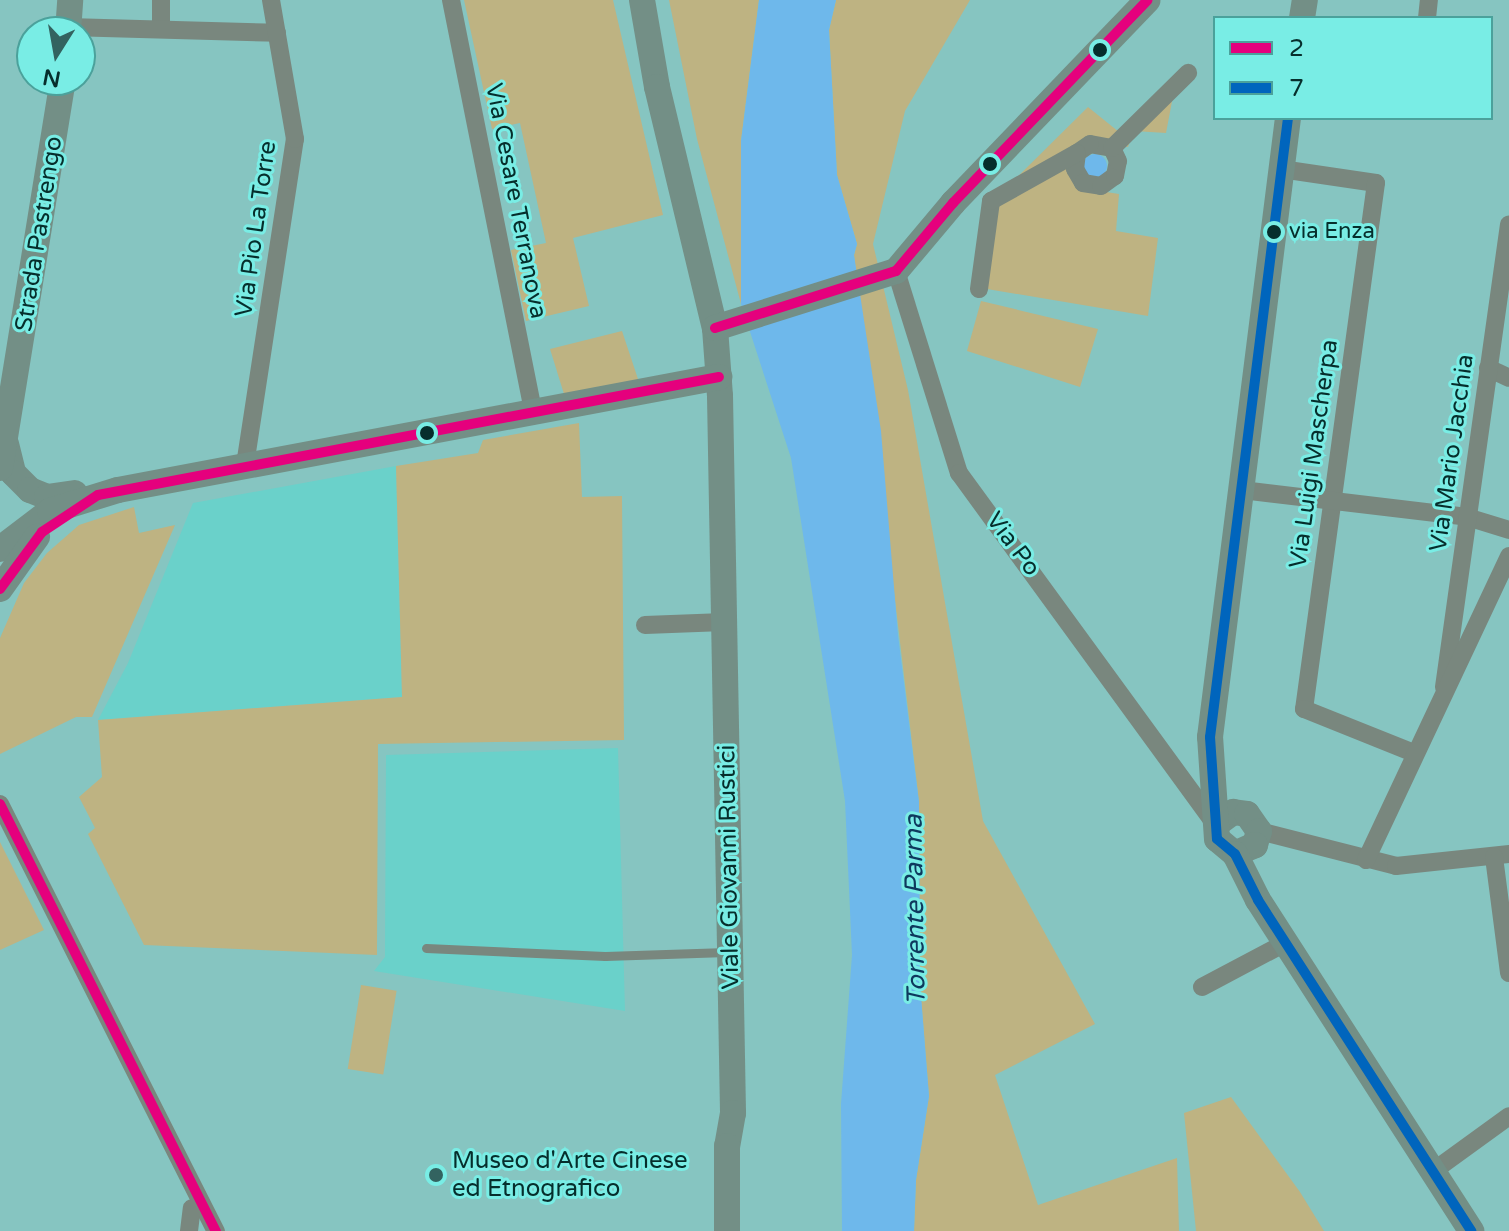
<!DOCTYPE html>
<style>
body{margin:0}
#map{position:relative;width:1509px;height:1231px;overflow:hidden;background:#86c5c1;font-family:"Varela Round",sans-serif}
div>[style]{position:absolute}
.built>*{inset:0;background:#6ad1ca}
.green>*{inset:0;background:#beb382;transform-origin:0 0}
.water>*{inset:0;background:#6eb8eb}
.round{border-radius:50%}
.lane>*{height:9px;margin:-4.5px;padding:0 4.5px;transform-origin:4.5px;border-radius:4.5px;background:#79877e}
.street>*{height:18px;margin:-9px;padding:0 9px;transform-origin:9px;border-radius:9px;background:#79877e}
.secondary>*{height:26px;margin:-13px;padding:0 13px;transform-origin:13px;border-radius:13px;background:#738f86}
.bus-1>*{height:10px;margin:-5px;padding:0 5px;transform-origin:5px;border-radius:5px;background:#e5007d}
.bus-2>*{height:10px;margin:-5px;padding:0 5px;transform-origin:5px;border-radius:5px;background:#0065bd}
.dots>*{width:22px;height:22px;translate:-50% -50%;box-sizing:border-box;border:4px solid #79ede5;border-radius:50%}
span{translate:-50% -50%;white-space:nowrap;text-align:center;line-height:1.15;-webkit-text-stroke:6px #79ede5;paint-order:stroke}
.bus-label{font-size:22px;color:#062e2c}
.left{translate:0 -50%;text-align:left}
.street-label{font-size:24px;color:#062e2c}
.poi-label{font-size:24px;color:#062e2c}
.water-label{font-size:26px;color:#0e385d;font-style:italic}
.legend{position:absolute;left:1213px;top:16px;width:280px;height:104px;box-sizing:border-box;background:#79ede5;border:2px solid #4ba19b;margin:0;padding:10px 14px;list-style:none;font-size:24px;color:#062e2c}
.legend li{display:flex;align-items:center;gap:16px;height:40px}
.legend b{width:40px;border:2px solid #4ba19b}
.north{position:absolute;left:16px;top:16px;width:80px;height:80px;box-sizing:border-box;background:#79ede5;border:2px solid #4ba19b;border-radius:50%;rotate:191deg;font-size:22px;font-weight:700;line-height:32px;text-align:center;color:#062e2c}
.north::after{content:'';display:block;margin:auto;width:28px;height:36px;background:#336360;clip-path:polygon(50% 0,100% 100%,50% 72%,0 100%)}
</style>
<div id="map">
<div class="built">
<i style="clip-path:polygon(396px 466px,402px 697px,98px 720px,128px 663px,193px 503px)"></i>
<i style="clip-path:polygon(618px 748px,625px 1011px,374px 971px,385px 957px,386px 755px)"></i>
</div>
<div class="green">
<i style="clip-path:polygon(464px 0,613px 0,663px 215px,573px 238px,589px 306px,526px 321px,511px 250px,546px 243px,520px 123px,492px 129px)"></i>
<i style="clip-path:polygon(669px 0,759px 0,741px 141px,741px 304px,697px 139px)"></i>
<i style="clip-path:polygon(836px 0,970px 0,905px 111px,873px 244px,908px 390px,983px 821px,1095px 1024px,995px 1075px,1038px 1205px,1177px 1158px,1179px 1231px,914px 1231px,916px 1180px,929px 1096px,920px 984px,919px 802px,854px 255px,857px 244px,837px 175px,829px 30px)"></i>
<i style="clip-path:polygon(1174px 91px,1166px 133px,1134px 131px,1128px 147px,1083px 139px,1067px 160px,1075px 187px,1119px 194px,1116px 231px,1158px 238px,1148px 316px,987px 289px,998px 196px,1088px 107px,1119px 132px)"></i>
<i style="clip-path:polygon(981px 301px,1098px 329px,1080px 387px,967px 351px)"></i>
<i style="clip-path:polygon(622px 331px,639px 382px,564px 394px,550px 349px)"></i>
<i style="clip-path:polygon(579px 423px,582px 497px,622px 496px,624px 740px,378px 744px,377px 955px,144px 945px,88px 834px,95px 828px,79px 797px,102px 777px,98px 720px,402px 697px,396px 466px,478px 453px,483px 440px)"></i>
<i style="clip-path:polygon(134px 507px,139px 533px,175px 525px,92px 717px,76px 717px,0 754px,0 638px,24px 583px,47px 553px,79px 525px)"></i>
<i style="clip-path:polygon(0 842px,44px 930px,0 950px)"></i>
<i style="left:361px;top:985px;width:36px;height:85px;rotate:9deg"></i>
<i style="clip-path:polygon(1231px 1097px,1300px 1192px,1324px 1231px,1196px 1231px,1184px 1113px)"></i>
</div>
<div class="water">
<i style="clip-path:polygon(759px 0,836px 0,829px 30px,837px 175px,857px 244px,854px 255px,881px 431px,898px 635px,919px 802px,920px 984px,929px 1096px,916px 1180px,914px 1231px,842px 1231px,841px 1104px,852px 955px,845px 801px,791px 458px,741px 304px,741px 141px)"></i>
<i class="round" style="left:1083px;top:154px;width:24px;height:24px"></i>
</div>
<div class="lane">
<i style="left:426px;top:948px;width:179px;rotate:2.6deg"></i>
<i style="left:605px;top:956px;width:122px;rotate:-1.9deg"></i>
</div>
<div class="street">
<i style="left:161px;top:0;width:28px;rotate:90deg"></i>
<i style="left:451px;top:0;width:419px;rotate:78.7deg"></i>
<i style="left:1427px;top:18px;width:18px;rotate:-84deg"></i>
<i style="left:68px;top:27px;width:209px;rotate:1.6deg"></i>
<i style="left:1112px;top:148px;width:22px;rotate:-170deg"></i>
<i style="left:1090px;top:144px;width:16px;rotate:145deg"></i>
<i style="left:1077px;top:153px;width:16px;rotate:97deg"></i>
<i style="left:1075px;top:169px;width:16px;rotate:60deg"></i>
<i style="left:1083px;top:183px;width:18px;rotate:9deg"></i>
<i style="left:1101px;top:186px;width:17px;rotate:-36deg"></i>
<i style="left:1115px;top:176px;width:15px;rotate:-79deg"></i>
<i style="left:1118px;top:161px;width:14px;rotate:-115deg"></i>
<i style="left:1112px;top:148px;width:107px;rotate:-44.6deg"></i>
<i style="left:1281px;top:169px;width:96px;rotate:8.4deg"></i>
<i style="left:1376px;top:183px;width:531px;rotate:97.79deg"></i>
<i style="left:1304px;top:709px;width:118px;rotate:21.8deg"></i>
<i style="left:896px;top:271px;width:212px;rotate:72.7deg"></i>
<i style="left:959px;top:473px;width:437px;rotate:53.9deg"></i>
<i style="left:979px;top:289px;width:89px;rotate:-82.2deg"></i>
<i style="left:991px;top:201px;width:98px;rotate:-29.2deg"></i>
<i style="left:1488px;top:368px;width:23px;rotate:25deg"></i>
<i style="left:245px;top:465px;width:330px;rotate:-81.3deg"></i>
<i style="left:295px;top:139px;width:141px;rotate:-99.8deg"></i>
<i style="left:1242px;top:490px;width:227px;rotate:6.8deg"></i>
<i style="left:1467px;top:517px;width:44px;rotate:17.2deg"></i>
<i style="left:645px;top:625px;width:79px;rotate:-2.2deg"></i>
<i style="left:1444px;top:687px;width:467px;rotate:-82deg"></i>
<i style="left:0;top:804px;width:479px;rotate:63.2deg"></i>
<i style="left:1259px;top:831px;width:141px;rotate:14.3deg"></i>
<i style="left:1396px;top:866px;width:114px;rotate:-6.1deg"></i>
<i style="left:1494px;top:857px;width:117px;rotate:82.6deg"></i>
<i style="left:1366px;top:860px;width:336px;rotate:-64.8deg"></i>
<i style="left:1202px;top:987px;width:94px;rotate:-27.9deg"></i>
<i style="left:1432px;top:1172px;width:95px;rotate:-36deg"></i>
<i style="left:189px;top:1231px;width:23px;rotate:-83deg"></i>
</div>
<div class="secondary">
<i style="left:642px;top:0;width:88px;rotate:80.2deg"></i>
<i style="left:657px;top:87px;width:248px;rotate:76.5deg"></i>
<i style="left:715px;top:328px;width:68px;rotate:85.8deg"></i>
<i style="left:720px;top:396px;width:717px;rotate:88.96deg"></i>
<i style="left:733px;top:1113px;width:34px;rotate:100deg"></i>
<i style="left:727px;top:1146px;width:85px;rotate:90deg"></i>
<i style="left:1302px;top:18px;width:18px;rotate:-81deg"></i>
<i style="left:68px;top:32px;width:32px;rotate:-86deg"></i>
<i style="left:715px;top:328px;width:190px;rotate:-17.5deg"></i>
<i style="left:896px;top:271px;width:89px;rotate:-50deg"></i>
<i style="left:953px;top:203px;width:281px;rotate:-46.2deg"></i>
<i style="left:6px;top:444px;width:30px;rotate:76deg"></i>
<i style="left:13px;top:473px;width:24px;rotate:45deg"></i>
<i style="left:30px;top:490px;width:18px;rotate:22deg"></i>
<i style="left:47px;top:497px;width:28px;rotate:-8deg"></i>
<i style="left:0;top:468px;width:393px;rotate:-80.8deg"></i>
<i style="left:0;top:549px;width:63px;rotate:-37.2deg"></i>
<i style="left:50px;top:511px;width:71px;rotate:-17.2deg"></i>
<i style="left:118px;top:490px;width:612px;rotate:-10.65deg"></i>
<i style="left:0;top:589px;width:64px;rotate:-54.6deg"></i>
<i style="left:1218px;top:823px;width:19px;rotate:-36deg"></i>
<i style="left:1233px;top:812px;width:14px;rotate:8deg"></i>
<i style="left:1247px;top:814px;width:21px;rotate:55deg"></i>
<i style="left:1259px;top:831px;width:15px;rotate:106deg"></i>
<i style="left:1255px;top:845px;width:22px;rotate:156deg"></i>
<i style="left:1235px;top:854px;width:23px;rotate:-140deg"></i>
<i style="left:1217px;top:839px;width:102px;rotate:-93.9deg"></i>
<i style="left:1210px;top:737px;width:624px;rotate:-82.82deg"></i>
<i style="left:1235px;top:854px;width:51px;rotate:63.4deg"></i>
<i style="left:1258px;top:900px;width:394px;rotate:57.2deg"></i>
</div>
<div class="bus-1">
<i style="left:715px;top:328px;width:190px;rotate:-17.5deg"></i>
<i style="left:896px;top:271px;width:89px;rotate:-50deg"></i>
<i style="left:953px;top:203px;width:281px;rotate:-46.2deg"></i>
<i style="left:0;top:589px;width:71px;rotate:-53.6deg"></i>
<i style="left:42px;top:532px;width:67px;rotate:-33.5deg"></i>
<i style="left:98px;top:495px;width:632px;rotate:-10.76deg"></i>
<i style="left:0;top:804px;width:479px;rotate:63.2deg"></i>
</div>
<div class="bus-2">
<i style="left:1288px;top:118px;width:624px;rotate:97.18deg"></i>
<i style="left:1210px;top:737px;width:102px;rotate:86.1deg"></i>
<i style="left:1217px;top:839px;width:23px;rotate:40deg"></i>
<i style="left:1235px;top:854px;width:51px;rotate:63.4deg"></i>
<i style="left:1258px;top:900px;width:394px;rotate:57.2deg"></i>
</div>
<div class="dots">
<i style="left:1100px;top:50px;background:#062e2c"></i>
<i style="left:990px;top:164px;background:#062e2c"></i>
<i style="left:1274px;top:232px;background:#062e2c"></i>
<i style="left:427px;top:433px;background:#062e2c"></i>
<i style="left:436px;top:1175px;background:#336360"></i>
</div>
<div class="bus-label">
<span class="left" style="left:1289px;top:232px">via Enza</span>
</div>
<div class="street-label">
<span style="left:516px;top:201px;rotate:79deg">Via Cesare Terranova</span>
<span style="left:256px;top:229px;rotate:-82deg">Via Pio La Torre</span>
<span style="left:39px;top:234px;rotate:-81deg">Strada Pastrengo</span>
<span style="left:1452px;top:453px;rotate:-82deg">Via Mario Jacchia</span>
<span style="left:1314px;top:454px;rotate:-82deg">Via Luigi Mascherpa</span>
<span style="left:1013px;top:544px;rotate:53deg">Via Po</span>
<span style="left:729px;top:867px;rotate:-91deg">Viale Giovanni Rustici</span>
</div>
<div class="poi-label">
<span class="left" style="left:452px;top:1175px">Museo d'Arte Cinese<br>ed Etnografico</span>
</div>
<div class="water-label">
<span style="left:915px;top:910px;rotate:-91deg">Torrente Parma</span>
</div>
<ul class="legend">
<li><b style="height:10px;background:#e5007d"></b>2</li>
<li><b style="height:10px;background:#0065bd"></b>7</li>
</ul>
<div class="north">N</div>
</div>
